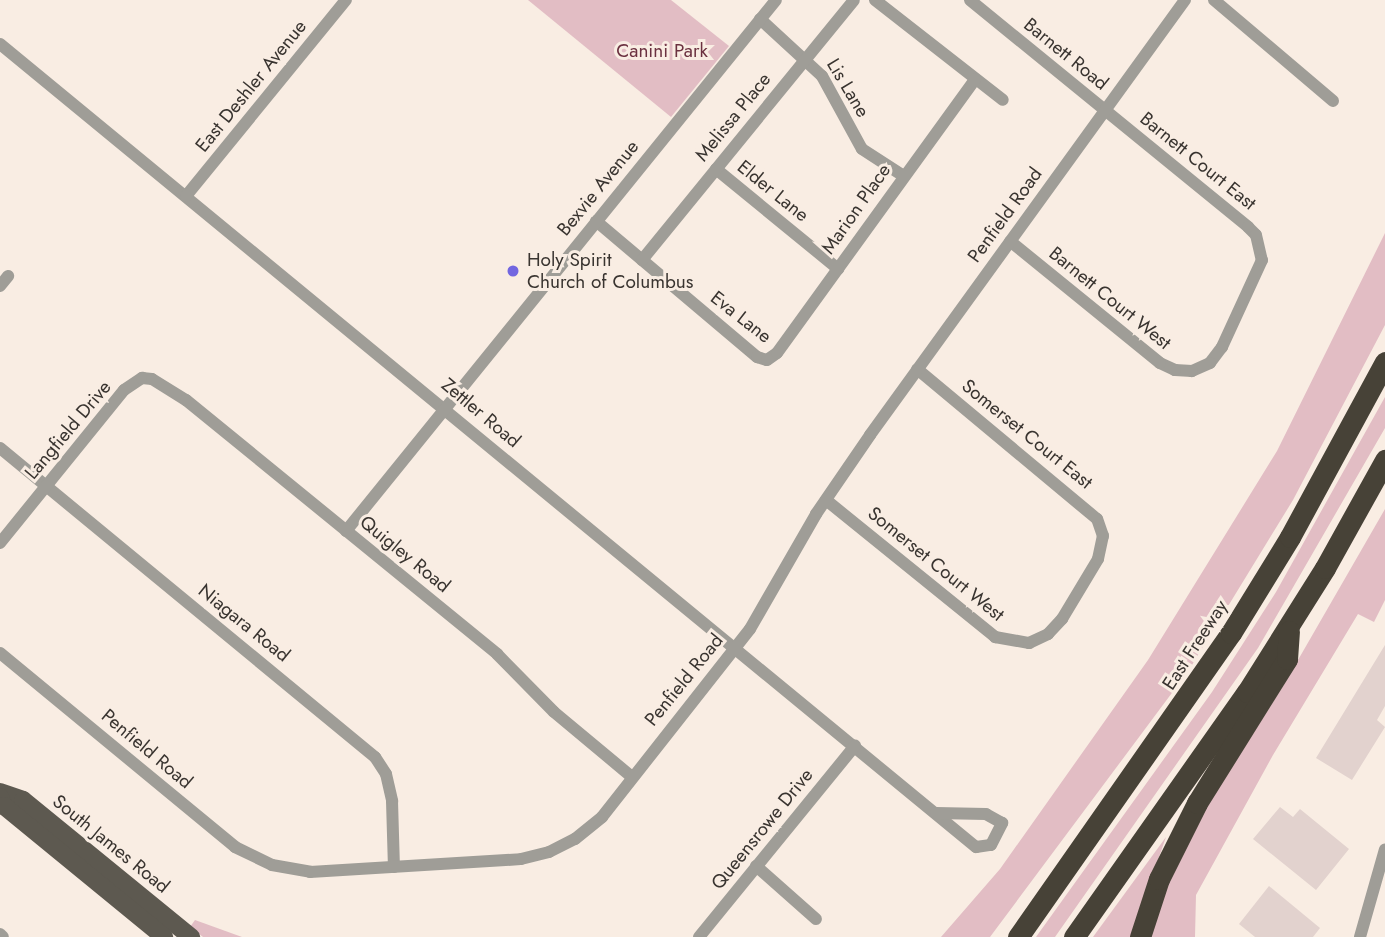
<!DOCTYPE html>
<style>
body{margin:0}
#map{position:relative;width:1385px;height:937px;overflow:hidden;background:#f9ede3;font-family:Jost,sans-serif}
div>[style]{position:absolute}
.green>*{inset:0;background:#e2bdc4}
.building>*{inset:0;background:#e2d2ce}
.minor>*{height:12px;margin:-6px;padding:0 6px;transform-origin:6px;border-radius:6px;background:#9f9d97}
.primary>*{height:18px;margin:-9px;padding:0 9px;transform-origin:9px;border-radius:9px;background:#5d5950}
.motorway>*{height:21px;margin:-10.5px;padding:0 10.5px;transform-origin:10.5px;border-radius:10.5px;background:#474237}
.dots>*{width:19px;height:19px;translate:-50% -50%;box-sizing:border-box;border:4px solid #f9ede3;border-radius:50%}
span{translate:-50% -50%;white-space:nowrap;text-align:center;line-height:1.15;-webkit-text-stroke:6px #f9ede3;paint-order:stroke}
.park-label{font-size:19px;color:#6b3140}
.street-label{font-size:19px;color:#393430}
.poi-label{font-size:19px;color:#393430}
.left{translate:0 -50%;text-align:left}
</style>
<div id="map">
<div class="green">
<i style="clip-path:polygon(528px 0,671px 0,729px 46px,671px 117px)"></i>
<i style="clip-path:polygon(1385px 233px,1385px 325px,1293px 500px,1189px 670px,990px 937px,941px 937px,1000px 869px,1148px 660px,1277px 451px)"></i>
<i style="clip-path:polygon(1385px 397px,1385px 428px,1258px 648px,1055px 937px,1036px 937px,1212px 692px,1276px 592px)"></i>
<i style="clip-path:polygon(1385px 509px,1385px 600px,1374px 622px,1358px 614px,1273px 755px,1196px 895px,1195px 937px,1150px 937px,1169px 879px,1204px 811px,1283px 686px)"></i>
<i style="clip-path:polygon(1166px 837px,1131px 937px,1093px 937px)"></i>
<i style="clip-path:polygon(195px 920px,242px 937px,203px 937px,190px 927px)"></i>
</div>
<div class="building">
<i style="clip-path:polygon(1385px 645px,1385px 706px,1377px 720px,1385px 727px,1352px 780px,1316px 758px)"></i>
<i style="clip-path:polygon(1280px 807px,1293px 817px,1300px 809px,1349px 849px,1316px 890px,1253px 839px)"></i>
<i style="clip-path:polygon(1269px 886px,1320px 928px,1313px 937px,1255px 937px,1239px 924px)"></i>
</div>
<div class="minor">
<i style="left:875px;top:0;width:162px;rotate:38deg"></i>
<i style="left:970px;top:0;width:359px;rotate:39.2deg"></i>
<i style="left:1248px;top:227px;width:11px;rotate:45deg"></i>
<i style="left:1256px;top:235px;width:26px;rotate:77deg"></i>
<i style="left:1262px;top:260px;width:96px;rotate:114.7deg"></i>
<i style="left:1222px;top:347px;width:20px;rotate:127deg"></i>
<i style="left:1210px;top:363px;width:20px;rotate:156deg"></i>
<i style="left:1192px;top:371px;width:17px;rotate:-177deg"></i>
<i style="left:1175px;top:370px;width:17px;rotate:-155deg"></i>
<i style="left:1160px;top:363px;width:193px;rotate:-140.9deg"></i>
<i style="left:1214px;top:0;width:156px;rotate:40.3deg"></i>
<i style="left:760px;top:19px;width:84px;rotate:42.6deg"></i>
<i style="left:822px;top:76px;width:83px;rotate:61.3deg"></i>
<i style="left:862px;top:149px;width:48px;rotate:33deg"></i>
<i style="left:0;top:44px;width:1264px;rotate:39.45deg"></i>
<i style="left:976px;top:847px;width:15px;rotate:-8deg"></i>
<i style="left:991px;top:845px;width:25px;rotate:-63deg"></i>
<i style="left:1002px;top:823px;width:18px;rotate:-151deg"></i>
<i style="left:986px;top:814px;width:50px;rotate:-178.9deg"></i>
<i style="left:716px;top:169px;width:158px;rotate:39.3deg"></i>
<i style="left:186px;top:196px;width:253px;rotate:-50.8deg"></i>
<i style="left:596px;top:221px;width:211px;rotate:40.2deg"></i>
<i style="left:757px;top:357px;width:10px;rotate:17deg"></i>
<i style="left:767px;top:360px;width:12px;rotate:-35deg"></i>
<i style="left:777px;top:353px;width:338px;rotate:-54.1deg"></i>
<i style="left:642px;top:260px;width:335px;rotate:-50.8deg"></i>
<i style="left:0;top:286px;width:13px;rotate:-51deg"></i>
<i style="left:0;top:448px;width:486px;rotate:39.5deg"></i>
<i style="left:375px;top:757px;width:20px;rotate:57deg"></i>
<i style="left:386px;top:774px;width:28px;rotate:77deg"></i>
<i style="left:392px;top:801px;width:66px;rotate:88.3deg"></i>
<i style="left:826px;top:500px;width:218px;rotate:39deg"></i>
<i style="left:995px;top:637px;width:35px;rotate:10deg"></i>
<i style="left:1029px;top:643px;width:21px;rotate:-25deg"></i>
<i style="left:1048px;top:634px;width:21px;rotate:-47deg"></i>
<i style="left:1062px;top:619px;width:70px;rotate:-59deg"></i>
<i style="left:1098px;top:559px;width:24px;rotate:-78deg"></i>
<i style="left:1103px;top:536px;width:18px;rotate:-109deg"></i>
<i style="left:1097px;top:519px;width:234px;rotate:-140.2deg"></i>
<i style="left:346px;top:531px;width:683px;rotate:-51deg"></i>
<i style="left:0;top:543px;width:197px;rotate:-51deg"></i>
<i style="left:124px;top:390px;width:22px;rotate:-34deg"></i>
<i style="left:142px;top:378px;width:10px;rotate:6deg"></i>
<i style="left:152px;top:379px;width:40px;rotate:32deg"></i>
<i style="left:186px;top:400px;width:402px;rotate:39.2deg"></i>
<i style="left:497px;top:654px;width:81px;rotate:45.5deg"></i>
<i style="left:554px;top:712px;width:102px;rotate:39.8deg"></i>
<i style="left:0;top:653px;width:305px;rotate:39.5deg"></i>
<i style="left:235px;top:847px;width:41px;rotate:25.9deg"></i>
<i style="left:272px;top:865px;width:39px;rotate:10deg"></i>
<i style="left:310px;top:872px;width:211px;rotate:-3.5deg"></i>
<i style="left:521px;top:859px;width:29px;rotate:-14deg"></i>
<i style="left:549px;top:852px;width:29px;rotate:-27deg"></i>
<i style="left:575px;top:839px;width:35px;rotate:-39deg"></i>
<i style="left:602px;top:817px;width:239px;rotate:-51.8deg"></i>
<i style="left:750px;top:629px;width:133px;rotate:-60.1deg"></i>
<i style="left:816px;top:514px;width:96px;rotate:-55.6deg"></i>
<i style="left:870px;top:435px;width:537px;rotate:-54.09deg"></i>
<i style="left:756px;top:866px;width:80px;rotate:41.5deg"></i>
<i style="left:0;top:934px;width:4px;rotate:45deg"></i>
<i style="left:699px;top:937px;width:247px;rotate:-50.8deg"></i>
<i style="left:1360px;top:937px;width:91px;rotate:-74.1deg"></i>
</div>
<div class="primary">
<i style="left:0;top:792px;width:24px;rotate:19deg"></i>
<i style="left:23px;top:800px;width:217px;rotate:39.2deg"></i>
<i style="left:0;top:797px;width:10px;rotate:66deg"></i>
<i style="left:4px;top:806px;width:207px;rotate:39.3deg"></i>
</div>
<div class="motorway">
<i style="left:1018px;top:937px;width:371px;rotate:-55deg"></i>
<i style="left:1231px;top:633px;width:113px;rotate:-58.4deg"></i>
<i style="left:1290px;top:537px;width:199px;rotate:-61.5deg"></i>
<i style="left:1074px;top:937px;width:300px;rotate:-54.8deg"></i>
<i style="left:1247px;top:692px;width:146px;rotate:-57.8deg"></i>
<i style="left:1325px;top:568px;width:124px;rotate:-60.9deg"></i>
<i style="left:1140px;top:937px;width:61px;rotate:-71.9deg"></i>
<i style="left:1159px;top:879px;width:85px;rotate:-63.4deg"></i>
<i style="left:1197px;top:803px;width:170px;rotate:-58deg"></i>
<i style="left:1287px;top:659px;width:28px;rotate:-86deg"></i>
</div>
<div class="dots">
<i style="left:513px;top:271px;background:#7266e0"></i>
</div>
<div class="park-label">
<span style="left:662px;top:51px">Canini Park</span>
</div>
<div class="street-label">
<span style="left:1066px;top:54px;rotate:39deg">Barnett Road</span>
<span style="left:251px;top:86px;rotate:-51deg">East Deshler Avenue</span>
<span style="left:848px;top:88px;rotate:59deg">Lis Lane</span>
<span style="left:733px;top:117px;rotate:-51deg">Melissa Place</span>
<span style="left:1198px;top:161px;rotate:39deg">Barnett Court East</span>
<span style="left:598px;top:188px;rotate:-51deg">Bexvie Avenue</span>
<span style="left:773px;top:191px;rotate:39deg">Elder Lane</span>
<span style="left:856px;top:209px;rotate:-55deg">Marion Place</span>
<span style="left:1005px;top:215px;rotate:-54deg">Penfield Road</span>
<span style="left:1110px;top:298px;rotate:39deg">Barnett Court West</span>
<span style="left:741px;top:317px;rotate:38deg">Eva Lane</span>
<span style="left:481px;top:413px;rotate:40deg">Zettler Road</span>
<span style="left:68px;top:430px;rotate:-50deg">Langfield Drive</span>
<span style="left:1027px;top:434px;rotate:39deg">Somerset Court East</span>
<span style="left:405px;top:554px;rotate:39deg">Quigley Road</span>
<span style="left:936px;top:564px;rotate:39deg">Somerset Court West</span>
<span style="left:244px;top:623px;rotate:39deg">Niagara Road</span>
<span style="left:1195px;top:645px;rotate:-57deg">East Freeway</span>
<span style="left:684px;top:680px;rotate:-51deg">Penfield Road</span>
<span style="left:147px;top:749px;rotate:40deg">Penfield Road</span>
<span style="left:762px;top:829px;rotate:-51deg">Queensrowe Drive</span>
<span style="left:111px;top:844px;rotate:39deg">South James Road</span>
</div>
<div class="poi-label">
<span class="left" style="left:527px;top:271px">Holy Spirit<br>Church of Columbus</span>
</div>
</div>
